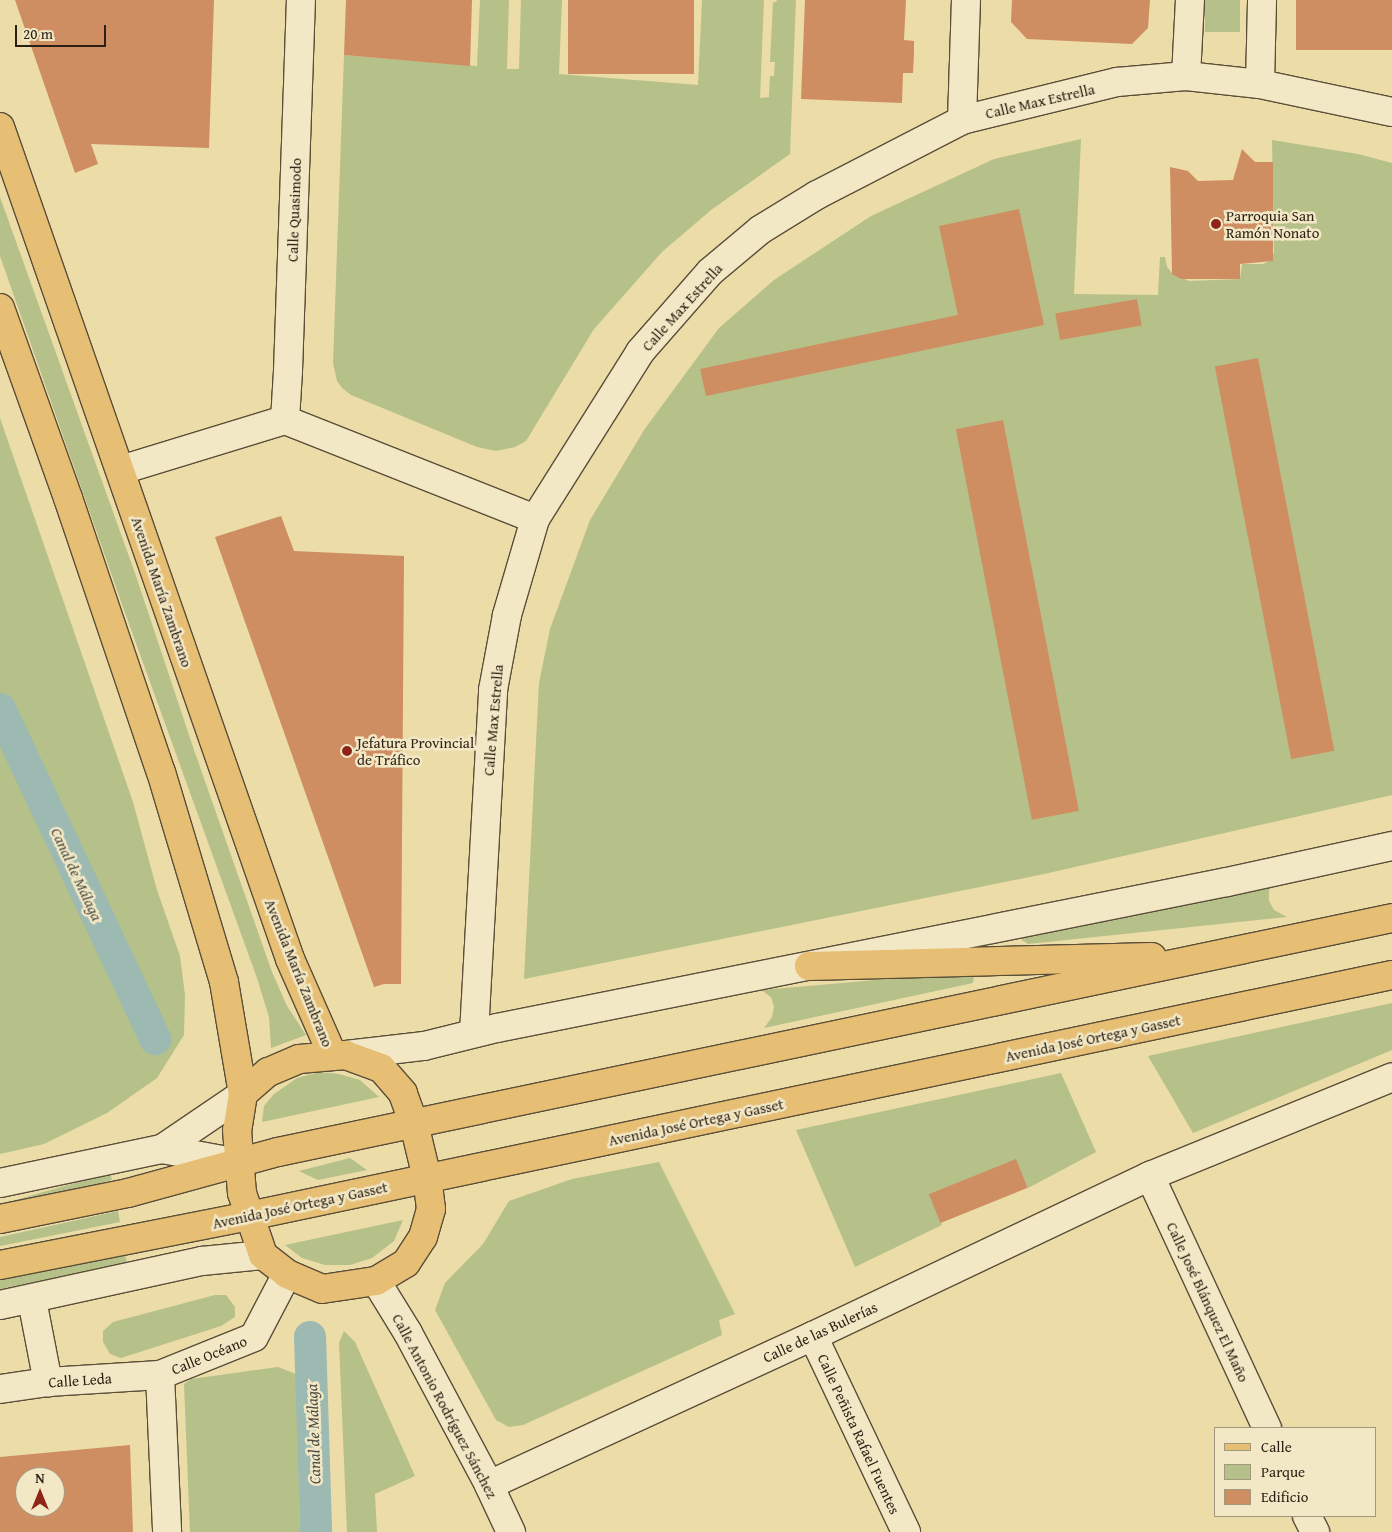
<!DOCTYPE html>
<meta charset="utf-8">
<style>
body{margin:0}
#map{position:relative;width:1392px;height:1532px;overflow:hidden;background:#ebdca8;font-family:"Gentium Book Plus",serif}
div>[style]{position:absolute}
.green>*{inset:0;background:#b6c089;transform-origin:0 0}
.canal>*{height:32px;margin:-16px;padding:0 16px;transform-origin:16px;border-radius:16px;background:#9cb9b2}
.building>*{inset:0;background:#cf8d62;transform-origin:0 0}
.roads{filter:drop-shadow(1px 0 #5b4e38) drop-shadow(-1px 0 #5b4e38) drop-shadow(0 1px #5b4e38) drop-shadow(0 -1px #5b4e38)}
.street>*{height:28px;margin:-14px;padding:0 14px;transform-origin:14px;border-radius:14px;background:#f2e8c6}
.secondary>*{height:28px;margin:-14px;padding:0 14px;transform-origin:14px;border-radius:14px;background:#f2e8c6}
.primary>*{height:28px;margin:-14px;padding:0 14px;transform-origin:14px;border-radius:14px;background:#e6be74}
.dots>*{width:14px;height:14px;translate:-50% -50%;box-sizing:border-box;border:2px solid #f2e8c6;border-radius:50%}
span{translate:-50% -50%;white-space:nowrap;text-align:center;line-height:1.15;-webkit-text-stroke:5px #f2e8c6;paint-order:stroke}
.street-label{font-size:15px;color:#2b1f13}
.poi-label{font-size:15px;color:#2b1f13}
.left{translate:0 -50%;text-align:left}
.water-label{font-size:16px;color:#4d4d43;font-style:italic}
.legend{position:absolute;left:1214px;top:1427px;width:162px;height:90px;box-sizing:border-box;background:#f2e8c6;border:1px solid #a2987e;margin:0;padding:6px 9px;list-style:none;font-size:15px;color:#2b1f13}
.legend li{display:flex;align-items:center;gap:10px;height:25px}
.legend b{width:25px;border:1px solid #a2987e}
.north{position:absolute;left:15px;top:1467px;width:50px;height:50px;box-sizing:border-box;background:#f2e8c6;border:1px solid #a2987e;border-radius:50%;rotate:0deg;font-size:14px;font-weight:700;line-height:20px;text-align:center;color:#2b1f13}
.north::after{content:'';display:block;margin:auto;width:18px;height:22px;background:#8f2418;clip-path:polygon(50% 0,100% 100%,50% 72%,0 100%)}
.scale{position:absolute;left:15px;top:25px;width:91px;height:22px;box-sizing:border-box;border:2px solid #2b1f13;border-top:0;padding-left:6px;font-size:15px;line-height:18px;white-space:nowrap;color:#2b1f13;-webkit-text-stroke:4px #f2e8c6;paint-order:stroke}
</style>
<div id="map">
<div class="green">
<i style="clip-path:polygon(480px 0,509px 0,507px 69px,519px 69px,521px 0,562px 0,559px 74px,698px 85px,702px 0,764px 0,760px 98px,769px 97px,770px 76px,774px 76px,775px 62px,770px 62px,773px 2px,776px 2px,777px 0,796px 0,790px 154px,711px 210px,662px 252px,594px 329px,526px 441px,515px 447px,496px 451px,477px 447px,351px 395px,342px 388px,337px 381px,333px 363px,344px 55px,477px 66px)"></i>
<i style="left:1205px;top:0;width:35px;height:32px"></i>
<i style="clip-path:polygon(1081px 139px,1074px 294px,1158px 295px,1160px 257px,1165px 257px,1167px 267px,1173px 274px,1189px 281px,1240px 279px,1242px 264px,1263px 264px,1271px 260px,1274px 252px,1272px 140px,1358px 154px,1392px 163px,1392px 795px,1044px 874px,524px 979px,539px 683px,550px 629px,590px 520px,644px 430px,719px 328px,774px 280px,871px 216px,994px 159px)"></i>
<i style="clip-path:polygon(0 197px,136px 576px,193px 747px,272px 972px,287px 1006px,306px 1035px,271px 1048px,269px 1017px,257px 978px,124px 610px,0 256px)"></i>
<i style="clip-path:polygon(0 418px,133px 802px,157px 890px,180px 956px,185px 995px,184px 1035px,157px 1078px,107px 1113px,44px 1144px,0 1154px)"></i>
<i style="clip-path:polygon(1281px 878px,1269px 890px,1269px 901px,1274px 910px,1287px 917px,1028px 944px,1022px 940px,1023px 933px)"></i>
<i style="clip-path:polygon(968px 972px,974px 976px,973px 983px,764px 1028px,772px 1017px,774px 1007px,771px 997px,761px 990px)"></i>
<i style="clip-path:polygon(1392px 1003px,1392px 1050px,1193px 1133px,1148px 1056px)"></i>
<i style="clip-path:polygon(319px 1072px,339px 1074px,360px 1080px,379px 1097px,262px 1122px,264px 1106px,274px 1094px,297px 1078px)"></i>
<i style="clip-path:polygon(1061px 1073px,1096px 1152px,1028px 1188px,1015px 1160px,930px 1195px,942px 1225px,855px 1267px,796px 1130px)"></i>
<i style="clip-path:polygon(350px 1158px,367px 1170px,318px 1180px,299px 1171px)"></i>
<i style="clip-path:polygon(659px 1162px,735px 1314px,719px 1320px,722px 1335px,523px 1425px,509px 1427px,496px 1420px,435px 1310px,445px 1283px,483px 1244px,509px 1201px,572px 1179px)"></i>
<i style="left:110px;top:1173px;width:7px;height:112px;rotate:74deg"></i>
<i style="clip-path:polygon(118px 1211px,120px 1222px,0 1246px,0 1237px)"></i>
<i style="clip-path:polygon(403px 1220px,394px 1241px,372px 1258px,350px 1265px,325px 1265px,302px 1258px,285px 1245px)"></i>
<i style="clip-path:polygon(125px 1254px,127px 1263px,0 1289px,0 1278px)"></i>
<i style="clip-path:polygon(215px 1295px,226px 1295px,235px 1307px,235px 1317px,221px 1326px,121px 1358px,110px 1354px,103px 1342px,103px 1331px,113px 1322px)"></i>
<i style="clip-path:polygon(344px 1331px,355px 1342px,415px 1476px,375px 1494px,377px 1532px,347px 1532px,339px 1343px)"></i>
<i style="clip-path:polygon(278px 1367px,296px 1374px,300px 1532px,190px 1532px,184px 1384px,191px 1379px)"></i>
</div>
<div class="canal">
<i style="left:0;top:709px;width:365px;rotate:64.8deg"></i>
<i style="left:310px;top:1337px;width:195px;rotate:88.2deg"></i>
</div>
<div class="building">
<i style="clip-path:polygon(15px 0,214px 0,209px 148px,91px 144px,98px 164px,75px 173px)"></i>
<i style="clip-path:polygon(346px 0,472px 0,470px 66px,344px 55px)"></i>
<i style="left:568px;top:0;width:126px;height:74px"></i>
<i style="clip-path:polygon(805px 0,906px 0,904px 40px,914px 41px,914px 54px,913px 73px,903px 73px,902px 103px,801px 99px)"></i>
<i style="clip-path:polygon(1012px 0,1150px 0,1148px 28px,1132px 44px,1027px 39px,1011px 22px)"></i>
<i style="left:1296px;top:0;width:96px;height:50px"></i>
<i style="clip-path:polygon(1242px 149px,1255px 162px,1273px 162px,1273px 261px,1240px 264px,1240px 279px,1181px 279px,1172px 274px,1170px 167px,1188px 171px,1198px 181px,1233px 180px)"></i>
<i style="clip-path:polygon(1019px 209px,1044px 325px,706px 396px,700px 369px,958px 315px,939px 226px)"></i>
<i style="left:1137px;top:299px;width:27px;height:83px;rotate:80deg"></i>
<i style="left:1258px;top:358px;width:400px;height:44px;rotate:79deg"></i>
<i style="left:1003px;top:420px;width:398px;height:48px;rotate:79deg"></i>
<i style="clip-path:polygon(281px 516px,294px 551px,404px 556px,401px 984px,384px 984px,374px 987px,215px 537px)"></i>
<i style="left:1016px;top:1159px;width:31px;height:94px;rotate:68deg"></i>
<i style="clip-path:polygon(evenodd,130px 1445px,133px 1532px,0 1532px,0 1457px,130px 1445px,25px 1477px,55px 1477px,55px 1507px,25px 1507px,25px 1477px)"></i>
</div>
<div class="roads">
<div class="street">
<i style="left:1186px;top:76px;width:76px;rotate:-87deg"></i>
<i style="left:1260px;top:84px;width:84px;rotate:-88.6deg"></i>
<i style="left:962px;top:120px;width:120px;rotate:-88.1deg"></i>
<i style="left:285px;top:420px;width:49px;rotate:-86.5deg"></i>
<i style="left:288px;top:371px;width:371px;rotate:-88deg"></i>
<i style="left:121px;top:470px;width:171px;rotate:-17deg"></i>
<i style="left:285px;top:420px;width:269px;rotate:21.6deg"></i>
<i style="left:474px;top:1033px;width:344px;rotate:-86.8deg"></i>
<i style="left:493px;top:690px;width:76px;rotate:-79.4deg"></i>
<i style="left:507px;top:615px;width:100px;rotate:-73.7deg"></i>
<i style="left:535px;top:519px;width:197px;rotate:-57.8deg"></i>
<i style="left:640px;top:352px;width:106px;rotate:-48.8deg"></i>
<i style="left:710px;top:272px;width:65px;rotate:-40deg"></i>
<i style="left:760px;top:230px;width:67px;rotate:-31.6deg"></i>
<i style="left:817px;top:195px;width:163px;rotate:-27.3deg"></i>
<i style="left:962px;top:120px;width:160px;rotate:-13.8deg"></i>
<i style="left:1117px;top:82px;width:69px;rotate:-5deg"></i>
<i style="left:1186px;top:76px;width:74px;rotate:6.2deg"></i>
<i style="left:1260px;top:84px;width:135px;rotate:12deg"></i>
<i style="left:346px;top:1055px;width:79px;rotate:-6.6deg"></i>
<i style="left:424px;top:1046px;width:75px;rotate:-13.9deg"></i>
<i style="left:497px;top:1028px;width:744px;rotate:-11.31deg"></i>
<i style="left:1227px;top:882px;width:169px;rotate:-12.3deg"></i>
<i style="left:162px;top:1149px;width:98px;rotate:-34.2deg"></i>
<i style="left:1150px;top:1176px;width:278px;rotate:65.1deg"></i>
<i style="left:0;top:1183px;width:166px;rotate:-11.9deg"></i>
<i style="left:162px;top:1149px;width:78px;rotate:10.3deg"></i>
<i style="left:32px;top:1300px;width:84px;rotate:79deg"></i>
<i style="left:0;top:1305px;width:207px;rotate:-12.3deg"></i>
<i style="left:202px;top:1261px;width:61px;rotate:-5.6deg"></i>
<i style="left:813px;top:1336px;width:217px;rotate:64.6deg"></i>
<i style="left:160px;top:1375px;width:157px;rotate:87.4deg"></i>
<i style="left:0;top:1389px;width:49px;rotate:-8.3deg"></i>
<i style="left:48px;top:1382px;width:112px;rotate:-3.6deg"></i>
<i style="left:160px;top:1375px;width:101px;rotate:-22deg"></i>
<i style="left:254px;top:1337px;width:71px;rotate:-62.4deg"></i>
<i style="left:489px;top:1485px;width:357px;rotate:-24.7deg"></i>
<i style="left:813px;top:1336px;width:373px;rotate:-25.4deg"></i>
<i style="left:1150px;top:1176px;width:261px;rotate:-22.2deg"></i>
<i style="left:1307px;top:1516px;width:18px;rotate:63deg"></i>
</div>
<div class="secondary">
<i style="left:376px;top:1281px;width:61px;rotate:58.4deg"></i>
<i style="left:408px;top:1333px;width:172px;rotate:61.9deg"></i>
<i style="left:489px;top:1485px;width:52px;rotate:64.9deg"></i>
</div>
<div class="primary">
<i style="left:0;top:127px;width:881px;rotate:70.78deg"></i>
<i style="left:290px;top:959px;width:104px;rotate:66.1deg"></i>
<i style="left:0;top:308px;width:202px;rotate:70.3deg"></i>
<i style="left:68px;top:498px;width:289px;rotate:71.3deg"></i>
<i style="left:161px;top:772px;width:219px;rotate:73.3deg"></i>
<i style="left:224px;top:982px;width:114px;rotate:80.4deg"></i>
<i style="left:243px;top:1094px;width:36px;rotate:99deg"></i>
<i style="left:237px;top:1130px;width:63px;rotate:85.5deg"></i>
<i style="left:242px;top:1193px;width:65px;rotate:71.3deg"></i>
<i style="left:263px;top:1255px;width:31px;rotate:38deg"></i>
<i style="left:287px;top:1274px;width:38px;rotate:23deg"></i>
<i style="left:322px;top:1289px;width:55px;rotate:-8.4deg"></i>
<i style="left:376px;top:1281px;width:35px;rotate:-31deg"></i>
<i style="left:406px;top:1263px;width:31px;rotate:-57deg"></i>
<i style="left:423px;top:1237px;width:29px;rotate:-74deg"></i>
<i style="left:431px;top:1209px;width:31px;rotate:-97deg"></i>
<i style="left:427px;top:1178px;width:56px;rotate:-103.5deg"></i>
<i style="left:414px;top:1124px;width:33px;rotate:-110deg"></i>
<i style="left:403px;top:1093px;width:33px;rotate:-131deg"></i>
<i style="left:381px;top:1068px;width:37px;rotate:-160deg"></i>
<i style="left:346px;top:1055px;width:47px;rotate:175.1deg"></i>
<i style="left:299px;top:1059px;width:34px;rotate:157deg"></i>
<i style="left:268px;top:1072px;width:33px;rotate:139deg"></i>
<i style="left:809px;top:966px;width:343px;rotate:-1.5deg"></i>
<i style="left:0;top:1219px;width:131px;rotate:-11.5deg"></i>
<i style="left:128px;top:1193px;width:156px;rotate:-15.3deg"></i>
<i style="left:278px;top:1152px;width:1138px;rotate:-11.86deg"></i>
<i style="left:0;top:1265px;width:254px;rotate:-11.1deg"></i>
<i style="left:249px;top:1216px;width:1168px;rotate:-11.91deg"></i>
</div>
</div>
<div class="dots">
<i style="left:1216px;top:224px;background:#8f2418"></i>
<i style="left:347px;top:751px;background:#8f2418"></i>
</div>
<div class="street-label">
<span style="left:1040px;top:101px;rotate:-13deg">Calle Max Estrella</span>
<span style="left:294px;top:210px;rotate:-88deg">Calle Quasimodo</span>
<span style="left:682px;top:307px;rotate:-48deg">Calle Max Estrella</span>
<span style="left:162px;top:592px;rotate:71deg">Avenida María Zambrano</span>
<span style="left:493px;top:720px;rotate:-85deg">Calle Max Estrella</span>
<span style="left:299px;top:973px;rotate:68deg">Avenida María Zambrano</span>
<span style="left:1093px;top:1038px;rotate:-12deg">Avenida José Ortega y Gasset</span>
<span style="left:696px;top:1122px;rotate:-12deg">Avenida José Ortega y Gasset</span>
<span style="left:300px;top:1205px;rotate:-12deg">Avenida José Ortega y Gasset</span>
<span style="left:1208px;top:1302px;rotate:65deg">Calle José Blánquez El Maño</span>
<span style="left:820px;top:1332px;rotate:-25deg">Calle de las Bulerías</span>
<span style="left:209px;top:1355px;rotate:-22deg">Calle Océano</span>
<span style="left:80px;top:1380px;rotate:-4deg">Calle Leda</span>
<span style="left:445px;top:1406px;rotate:62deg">Calle Antonio Rodríguez Sánchez</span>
<span style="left:859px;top:1434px;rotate:65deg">Calle Peñista Rafael Fuentes</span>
</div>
<div class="poi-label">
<span class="left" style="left:1226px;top:224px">Parroquia San<br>Ramón Nonato</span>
<span class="left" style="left:357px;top:751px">Jefatura Provincial<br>de Tráfico</span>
</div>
<div class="water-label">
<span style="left:77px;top:874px;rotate:65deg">Canal de Málaga</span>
<span style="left:313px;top:1434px;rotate:-92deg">Canal de Málaga</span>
</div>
<ul class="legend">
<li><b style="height:6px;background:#e6be74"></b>Calle</li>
<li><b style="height:14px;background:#b6c089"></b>Parque</li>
<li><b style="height:14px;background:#cf8d62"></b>Edificio</li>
</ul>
<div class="north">N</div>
<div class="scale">20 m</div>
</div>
